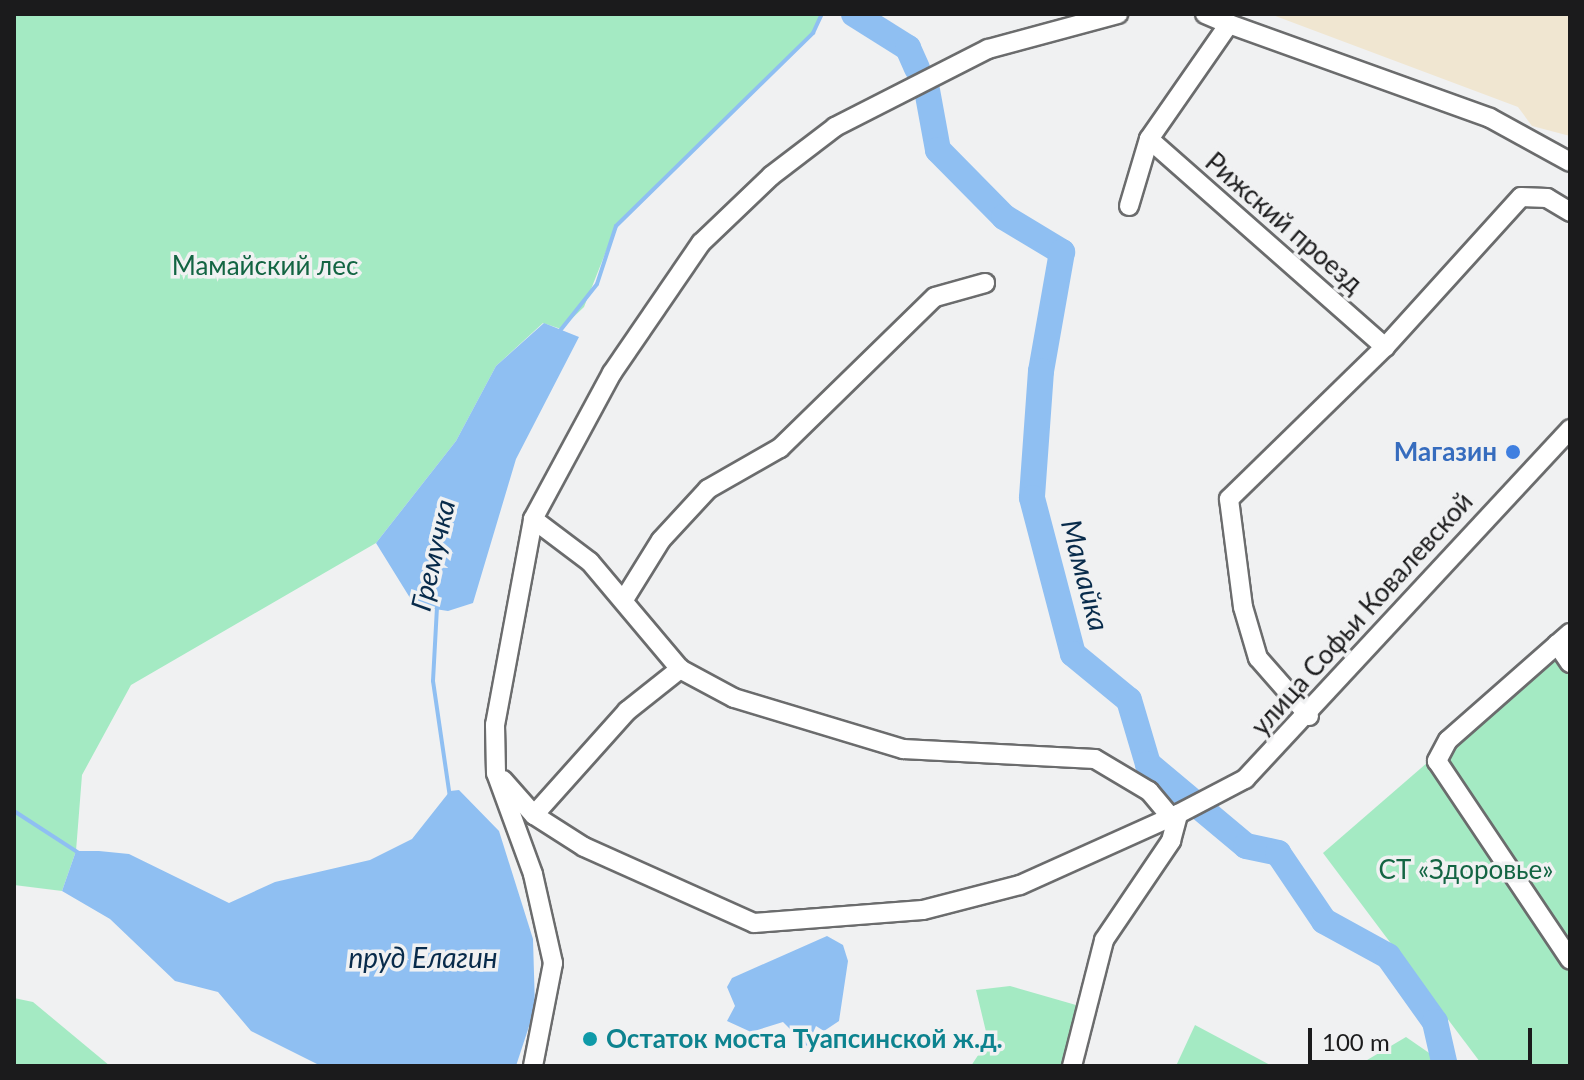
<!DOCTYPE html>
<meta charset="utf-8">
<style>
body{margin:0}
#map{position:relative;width:1584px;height:1080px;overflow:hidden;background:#f0f1f2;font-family:Lato,sans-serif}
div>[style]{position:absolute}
.industrial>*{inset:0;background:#f0e6d1}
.green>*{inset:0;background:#a4eac3}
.water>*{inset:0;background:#8fbff2}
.stream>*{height:4px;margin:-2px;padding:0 2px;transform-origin:2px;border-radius:2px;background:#8fbff2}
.river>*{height:26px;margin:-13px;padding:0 13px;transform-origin:13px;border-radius:13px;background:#8fbff2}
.roads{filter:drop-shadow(2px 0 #6b6c6d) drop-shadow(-2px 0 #6b6c6d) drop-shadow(0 2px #6b6c6d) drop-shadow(0 -2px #6b6c6d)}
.minor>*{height:18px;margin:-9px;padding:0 9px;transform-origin:9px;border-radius:9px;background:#fff}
.dots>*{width:22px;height:22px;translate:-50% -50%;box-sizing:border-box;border:4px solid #f0f1f2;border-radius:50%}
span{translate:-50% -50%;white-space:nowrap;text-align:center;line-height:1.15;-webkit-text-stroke:7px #f0f1f2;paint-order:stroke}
.street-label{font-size:26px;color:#1b1b1c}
.park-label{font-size:26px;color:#136543}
.shop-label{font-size:26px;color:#366cbe;font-weight:700}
.right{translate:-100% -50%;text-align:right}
.culture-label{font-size:26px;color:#0d838f;font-weight:700}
.left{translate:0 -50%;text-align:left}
.water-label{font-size:28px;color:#082b4b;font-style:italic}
.frame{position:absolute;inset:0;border:16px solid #1b1b1c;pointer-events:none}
.scale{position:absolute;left:1308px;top:1028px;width:224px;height:36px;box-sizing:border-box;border:4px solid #1b1b1c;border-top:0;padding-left:10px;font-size:24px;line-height:28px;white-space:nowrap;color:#1b1b1c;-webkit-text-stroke:6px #f0f1f2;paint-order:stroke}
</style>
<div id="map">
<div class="industrial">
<i style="clip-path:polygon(1270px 14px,1569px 14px,1570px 136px,1532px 126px,1518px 107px)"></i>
</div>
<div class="green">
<i style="clip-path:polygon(14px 14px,821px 14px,813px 33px,616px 226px,584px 307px,561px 329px,543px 323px,496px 366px,456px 441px,376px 543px,131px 685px,82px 775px,76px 851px,62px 891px,14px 885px)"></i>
<i style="clip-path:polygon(1570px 639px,1570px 1066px,1483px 1066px,1323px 853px)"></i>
<i style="clip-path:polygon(1010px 986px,1076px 1005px,1069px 1066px,971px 1066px,988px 1040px,976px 990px)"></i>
<i style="clip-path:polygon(14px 998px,33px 1002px,110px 1066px,14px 1066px)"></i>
<i style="clip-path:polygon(1195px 1025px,1272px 1066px,1176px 1066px)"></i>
<i style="clip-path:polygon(1406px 1037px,1448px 1066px,1357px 1066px)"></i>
</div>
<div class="water">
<i style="clip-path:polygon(544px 323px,579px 337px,516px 459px,473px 603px,448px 611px,415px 606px,376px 543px,456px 441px,496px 366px)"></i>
<i style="clip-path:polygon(459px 790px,499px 831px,533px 939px,535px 1008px,516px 1066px,321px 1066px,251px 1031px,218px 992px,175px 981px,110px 919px,62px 891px,76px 851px,99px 851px,129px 854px,229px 903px,275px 882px,370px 860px,412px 839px,450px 791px)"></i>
<i style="clip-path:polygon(827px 936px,843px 945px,848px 961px,839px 1021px,824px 1031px,816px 1026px,807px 1046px,783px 1022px,751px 1032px,727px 1021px,735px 1006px,727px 987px,732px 978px)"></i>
</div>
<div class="stream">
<i style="left:559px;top:332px;width:61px;rotate:-51.6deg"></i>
<i style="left:597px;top:284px;width:61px;rotate:-71.9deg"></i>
<i style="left:616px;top:226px;width:276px;rotate:-44.4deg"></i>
<i style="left:813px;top:33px;width:21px;rotate:-65deg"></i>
<i style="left:437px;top:607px;width:74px;rotate:93.1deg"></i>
<i style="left:433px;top:681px;width:117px;rotate:81.7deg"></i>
<i style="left:14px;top:811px;width:77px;rotate:32.9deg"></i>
</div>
<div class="river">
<i style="left:854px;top:14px;width:64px;rotate:32.2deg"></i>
<i style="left:908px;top:48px;width:22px;rotate:66deg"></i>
<i style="left:927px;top:90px;width:61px;rotate:79.6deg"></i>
<i style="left:938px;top:150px;width:94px;rotate:45.4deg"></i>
<i style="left:1004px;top:217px;width:68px;rotate:31.1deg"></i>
<i style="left:1062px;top:252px;width:121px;rotate:100deg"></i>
<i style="left:1041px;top:371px;width:127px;rotate:94.1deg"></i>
<i style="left:1032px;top:498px;width:161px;rotate:75.3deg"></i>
<i style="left:1073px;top:654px;width:72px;rotate:39.4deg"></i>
<i style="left:1129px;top:700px;width:67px;rotate:73.5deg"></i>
<i style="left:1148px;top:764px;width:128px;rotate:39.9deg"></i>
<i style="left:1246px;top:846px;width:33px;rotate:12deg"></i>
<i style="left:1278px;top:853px;width:82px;rotate:55.9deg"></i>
<i style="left:1324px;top:921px;width:73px;rotate:28.7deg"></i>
<i style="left:1388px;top:956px;width:81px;rotate:54.5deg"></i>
<i style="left:1435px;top:1022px;width:45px;rotate:77.2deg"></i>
</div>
<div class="roads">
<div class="minor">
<i style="left:1205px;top:14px;width:26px;rotate:23deg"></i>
<i style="left:1149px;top:139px;width:315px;rotate:41.4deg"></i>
<i style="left:1129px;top:206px;width:70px;rotate:-73.4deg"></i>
<i style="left:1149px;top:139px;width:140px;rotate:-55.2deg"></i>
<i style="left:1229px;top:24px;width:277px;rotate:19.8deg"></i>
<i style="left:1490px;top:118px;width:91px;rotate:28.8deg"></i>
<i style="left:533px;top:519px;width:71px;rotate:37deg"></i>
<i style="left:590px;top:562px;width:140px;rotate:49.9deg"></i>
<i style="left:680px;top:669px;width:61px;rotate:28.2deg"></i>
<i style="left:734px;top:698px;width:177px;rotate:16.8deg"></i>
<i style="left:903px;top:749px;width:192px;rotate:3deg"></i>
<i style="left:1095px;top:759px;width:63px;rotate:30.7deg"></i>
<i style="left:1149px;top:791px;width:30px;rotate:50deg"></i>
<i style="left:625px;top:598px;width:68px;rotate:-58.2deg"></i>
<i style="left:661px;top:540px;width:69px;rotate:-47.3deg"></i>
<i style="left:708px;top:489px;width:83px;rotate:-29.7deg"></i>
<i style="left:780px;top:448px;width:216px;rotate:-44.3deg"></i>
<i style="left:935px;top:297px;width:52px;rotate:-15.6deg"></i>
<i style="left:1570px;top:633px;width:162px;rotate:138.7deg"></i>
<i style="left:1448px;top:740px;width:24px;rotate:118deg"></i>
<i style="left:1437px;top:761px;width:239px;rotate:56.2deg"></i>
<i style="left:1557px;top:644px;width:23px;rotate:56deg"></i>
<i style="left:1309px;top:716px;width:77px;rotate:-131.3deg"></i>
<i style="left:1258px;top:658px;width:53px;rotate:-106.4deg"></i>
<i style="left:1243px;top:607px;width:109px;rotate:-97.4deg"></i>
<i style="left:1229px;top:499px;width:218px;rotate:-44.3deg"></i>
<i style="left:1385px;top:347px;width:202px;rotate:-47.8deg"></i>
<i style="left:1521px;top:197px;width:26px;rotate:2deg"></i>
<i style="left:1547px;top:198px;width:27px;rotate:31deg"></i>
<i style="left:503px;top:780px;width:47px;rotate:48.5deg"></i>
<i style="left:534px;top:815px;width:59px;rotate:32.6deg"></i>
<i style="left:584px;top:847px;width:186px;rotate:24.1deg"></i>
<i style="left:754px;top:923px;width:169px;rotate:-4.4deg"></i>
<i style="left:923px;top:910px;width:100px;rotate:-14.5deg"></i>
<i style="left:1020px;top:885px;width:173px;rotate:-24.2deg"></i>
<i style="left:534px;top:815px;width:140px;rotate:-48.2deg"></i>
<i style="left:627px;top:711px;width:68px;rotate:-38.4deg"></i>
<i style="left:533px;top:1066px;width:105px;rotate:-79deg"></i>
<i style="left:553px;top:963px;width:91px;rotate:-102.7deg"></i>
<i style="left:533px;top:874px;width:108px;rotate:-110.1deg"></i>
<i style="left:496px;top:773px;width:48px;rotate:-91.2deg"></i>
<i style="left:495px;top:725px;width:209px;rotate:-79.5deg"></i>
<i style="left:533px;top:519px;width:166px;rotate:-61.6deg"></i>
<i style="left:612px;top:373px;width:158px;rotate:-55.6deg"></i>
<i style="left:701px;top:243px;width:97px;rotate:-43.7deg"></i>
<i style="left:771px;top:176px;width:81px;rotate:-37.4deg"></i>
<i style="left:835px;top:127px;width:172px;rotate:-27deg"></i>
<i style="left:988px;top:49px;width:135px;rotate:-15.1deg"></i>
<i style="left:1072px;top:1066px;width:130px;rotate:-75.7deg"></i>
<i style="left:1104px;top:940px;width:120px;rotate:-55.9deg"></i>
<i style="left:1171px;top:841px;width:28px;rotate:-75deg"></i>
<i style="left:1178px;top:814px;width:76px;rotate:-27.6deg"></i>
<i style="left:1245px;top:779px;width:478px;rotate:-47.1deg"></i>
</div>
</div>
<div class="dots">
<i style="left:1513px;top:452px;background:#3f7fe0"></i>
<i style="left:590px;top:1039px;background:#0f9aa8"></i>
</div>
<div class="street-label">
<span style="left:1284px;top:223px;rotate:41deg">Рижский проезд</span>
<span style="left:1362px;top:614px;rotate:-48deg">улица Софьи Ковалевской</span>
</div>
<div class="park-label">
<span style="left:265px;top:266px">Мамайский лес</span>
<span style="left:1466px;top:870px">СТ «Здоровье»</span>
</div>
<div class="shop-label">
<span class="right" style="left:1497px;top:452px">Магазин</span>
</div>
<div class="culture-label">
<span class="left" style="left:606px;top:1039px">Остаток моста Туапсинской ж.д.</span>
</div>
<div class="water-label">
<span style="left:432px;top:555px;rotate:-77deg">Гремучка</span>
<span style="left:1086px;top:575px;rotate:75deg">Мамайка</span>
<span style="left:423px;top:957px">пруд Елагин</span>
</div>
<div class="frame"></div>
<div class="scale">100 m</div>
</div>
